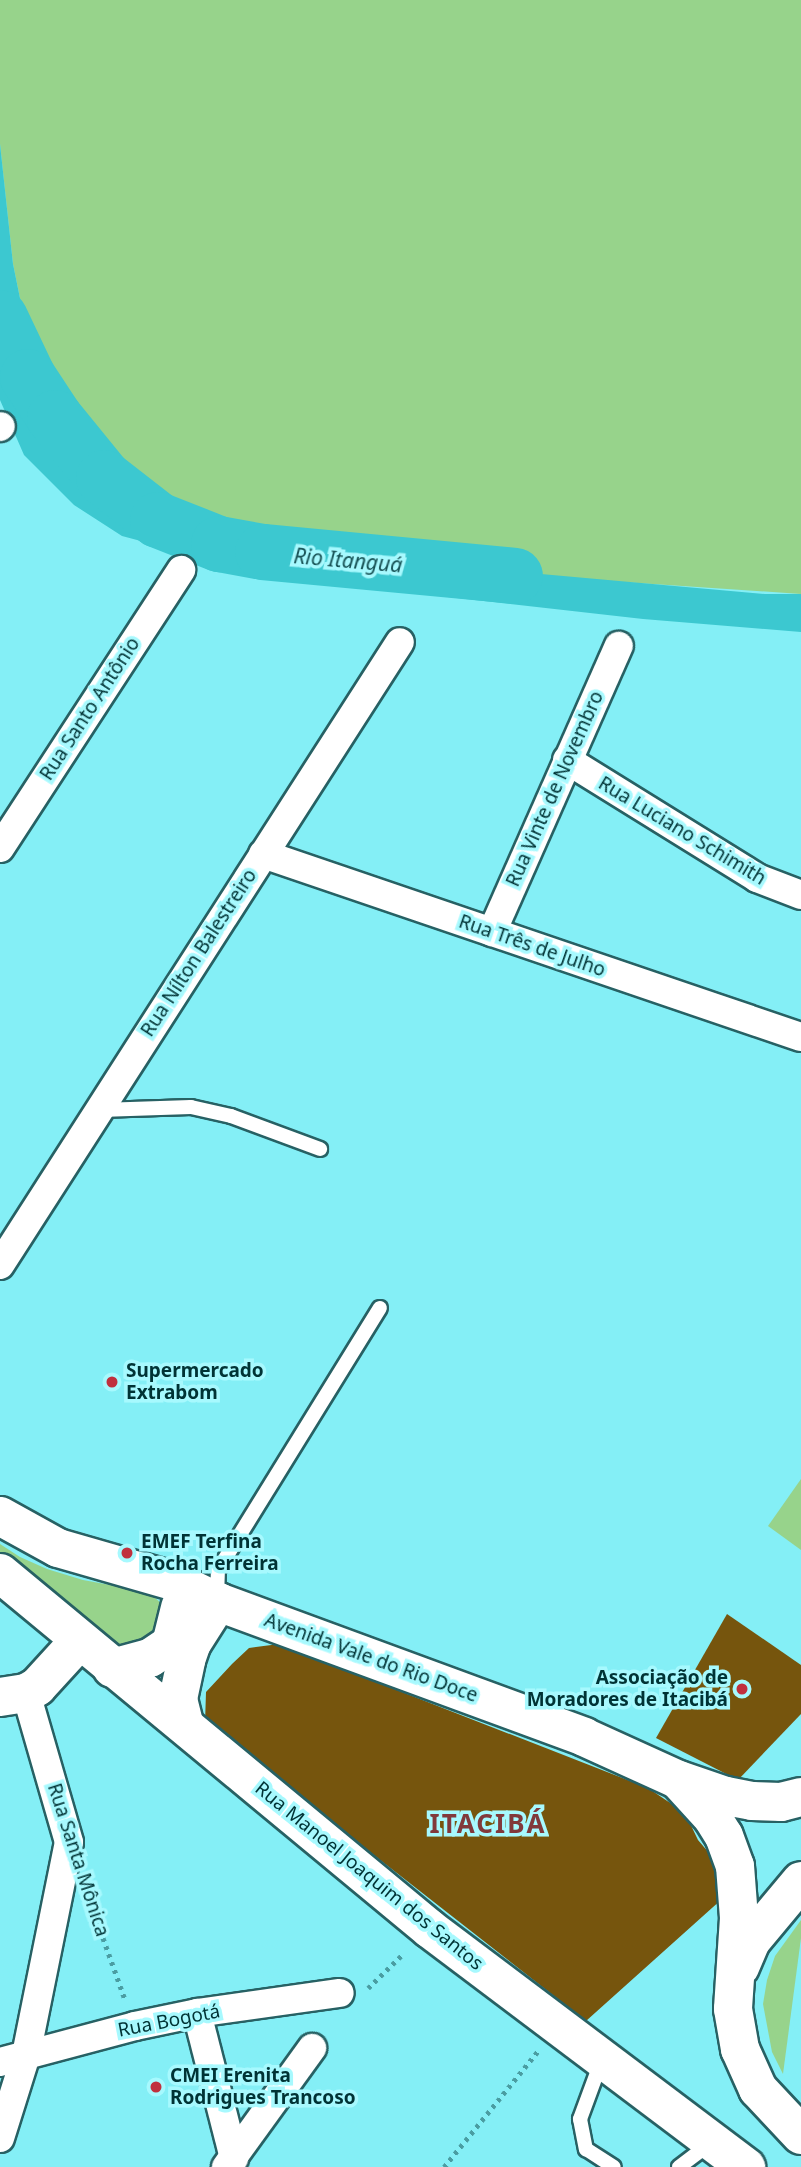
<!DOCTYPE html>
<meta charset="utf-8">
<style>
body{margin:0}
#map{position:relative;width:801px;height:2167px;overflow:hidden;background:#84eff6;font-family:"Noto Sans",sans-serif}
div>[style]{position:absolute}
.green>*{inset:0;background:#97d38b}
.water>*{inset:0;background:#3cc8d0}
.river>*{height:56px;margin:-28px;padding:0 28px;transform-origin:28px;border-radius:28px;background:#3cc8d0}
.building>*{inset:0;background:#76550d}
.path>*{height:4.5px;margin-top:-2.25px;transform-origin:0;background:repeating-linear-gradient(90deg,#4a9da2 0 3.5px,transparent 0 8.5px)}
.roads{filter:drop-shadow(2px 0 #276164) drop-shadow(-2px 0 #276164) drop-shadow(0 2px #276164) drop-shadow(0 -2px #276164)}
.lane>*{height:14px;margin:-7px;padding:0 7px;transform-origin:7px;border-radius:7px;background:#fff}
.street>*{height:28px;margin:-14px;padding:0 14px;transform-origin:14px;border-radius:14px;background:#fff}
.secondary>*{height:38px;margin:-19px;padding:0 19px;transform-origin:19px;border-radius:19px;background:#fff}
.dots>*{width:19px;height:19px;translate:-50% -50%;box-sizing:border-box;border:4px solid #a7f9fe;border-radius:50%}
span{translate:-50% -50%;white-space:nowrap;text-align:center;line-height:1.15;-webkit-text-stroke:7px #a7f9fe;paint-order:stroke}
.street-label{font-size:19px;color:#003335}
.poi-label{font-size:19px;color:#003335;font-weight:700}
.left{translate:0 -50%;text-align:left}
.right{translate:-100% -50%;text-align:right}
.water-label{font-size:21px;color:#165154;font-style:italic}
.district-label{font-size:26px;color:#81393b;font-weight:700;letter-spacing:2px}
</style>
<div id="map">
<div class="green">
<i style="clip-path:polygon(0 0,801px 0,801px 594px,387px 566px,226px 546px,112px 497px,67px 466px,32px 357px,13px 264px,0 144px)"></i>
<i style="clip-path:polygon(801px 1479px,801px 1550px,768px 1526px)"></i>
<i style="clip-path:polygon(0 1544px,20px 1557px,47px 1569px,83px 1580px,143px 1591px,153px 1596px,162px 1604px,165px 1634px,122px 1650px,0 1558px)"></i>
<i style="clip-path:polygon(801px 1920px,801px 1938px,783px 2074px,772px 2052px,763px 2004px,767px 1980px,775px 1956px)"></i>
</div>
<div class="water">
<i style="clip-path:polygon(0 144px,13px 264px,32px 357px,67px 466px,112px 497px,226px 546px,387px 566px,541px 574px,765px 594px,801px 594px,801px 632px,643px 619px,377px 589px,201px 557px,122px 536px,74px 505px,24px 455px,0 400px)"></i>
</div>
<div class="river">
<i style="left:0;top:318px;width:65px;rotate:64.6deg"></i>
<i style="left:28px;top:377px;width:49px;rotate:56.6deg"></i>
<i style="left:55px;top:418px;width:77px;rotate:50.8deg"></i>
<i style="left:104px;top:478px;width:68px;rotate:37.9deg"></i>
<i style="left:158px;top:520px;width:66px;rotate:21.5deg"></i>
<i style="left:219px;top:544px;width:45px;rotate:10.3deg"></i>
<i style="left:263px;top:552px;width:253px;rotate:5.4deg"></i>
</div>
<div class="building">
<i style="clip-path:polygon(727px 1614px,801px 1665px,801px 1714px,738px 1780px,656px 1738px)"></i>
<i style="clip-path:polygon(279px 1644px,648px 1788px,685px 1813px,698px 1840px,721px 1867px,722px 1899px,586px 2021px,205px 1723px,206px 1692px,232px 1664px,249px 1648px)"></i>
</div>
<div class="path">
<i style="left:89px;top:1898px;width:107px;rotate:70.4deg"></i>
<i style="left:368px;top:1988px;width:50px;rotate:-44.2deg"></i>
<i style="left:444px;top:2167px;width:149px;rotate:-51deg"></i>
</div>
<div class="roads">
<div class="lane">
<i style="left:100px;top:1110px;width:91px;rotate:-1.9deg"></i>
<i style="left:191px;top:1107px;width:41px;rotate:12.7deg"></i>
<i style="left:231px;top:1116px;width:95px;rotate:20.3deg"></i>
<i style="left:217px;top:1597px;width:27px;rotate:-88deg"></i>
<i style="left:218px;top:1570px;width:308px;rotate:-58.3deg"></i>
<i style="left:601px;top:2062px;width:61px;rotate:110.2deg"></i>
<i style="left:580px;top:2119px;width:31px;rotate:79deg"></i>
<i style="left:586px;top:2149px;width:33px;rotate:33deg"></i>
<i style="left:679px;top:2167px;width:40px;rotate:-37deg"></i>
</div>
<div class="street">
<i style="left:0;top:427px;width:1px;rotate:-45deg"></i>
<i style="left:567px;top:760px;width:224px;rotate:31.8deg"></i>
<i style="left:757px;top:878px;width:47px;rotate:21.1deg"></i>
<i style="left:0;top:848px;width:332px;rotate:-56.9deg"></i>
<i style="left:263px;top:854px;width:568px;rotate:18.79deg"></i>
<i style="left:492px;top:932px;width:313px;rotate:-66.1deg"></i>
<i style="left:0;top:1265px;width:740px;rotate:-57.3deg"></i>
<i style="left:197px;top:2013px;width:150px;rotate:75.7deg"></i>
<i style="left:0;top:2062px;width:140px;rotate:-14.9deg"></i>
<i style="left:135px;top:2026px;width:63px;rotate:-11.8deg"></i>
<i style="left:197px;top:2013px;width:144px;rotate:-8deg"></i>
<i style="left:0;top:2138px;width:87px;rotate:-72.6deg"></i>
<i style="left:26px;top:2055px;width:217px;rotate:-78.6deg"></i>
<i style="left:69px;top:1842px;width:155px;rotate:-106.1deg"></i>
<i style="left:226px;top:2167px;width:147px;rotate:-54.1deg"></i>
</div>
<div class="secondary">
<i style="left:0;top:1516px;width:66px;rotate:28.9deg"></i>
<i style="left:58px;top:1548px;width:123px;rotate:16.1deg"></i>
<i style="left:176px;top:1582px;width:47px;rotate:25.5deg"></i>
<i style="left:218px;top:1602px;width:390px;rotate:20.2deg"></i>
<i style="left:584px;top:1737px;width:104px;rotate:24.4deg"></i>
<i style="left:679px;top:1780px;width:50px;rotate:18.8deg"></i>
<i style="left:726px;top:1796px;width:26px;rotate:11deg"></i>
<i style="left:752px;top:1801px;width:29px;rotate:2deg"></i>
<i style="left:781px;top:1802px;width:21px;rotate:-14deg"></i>
<i style="left:0;top:1573px;width:558px;rotate:39.62deg"></i>
<i style="left:430px;top:1929px;width:396px;rotate:37deg"></i>
<i style="left:112px;top:1668px;width:39px;rotate:-15deg"></i>
<i style="left:150px;top:1658px;width:25px;rotate:-34deg"></i>
<i style="left:171px;top:1644px;width:38px;rotate:-76deg"></i>
<i style="left:0;top:1697px;width:26px;rotate:-9deg"></i>
<i style="left:26px;top:1693px;width:13px;rotate:-29deg"></i>
<i style="left:37px;top:1687px;width:62px;rotate:-47.6deg"></i>
<i style="left:184px;top:1723px;width:25px;rotate:-104deg"></i>
<i style="left:178px;top:1699px;width:40px;rotate:-78deg"></i>
<i style="left:186px;top:1660px;width:18px;rotate:-71deg"></i>
<i style="left:192px;top:1643px;width:49px;rotate:-57.6deg"></i>
<i style="left:680px;top:1782px;width:47px;rotate:47.6deg"></i>
<i style="left:712px;top:1817px;width:22px;rotate:58deg"></i>
<i style="left:724px;top:1836px;width:32px;rotate:70deg"></i>
<i style="left:735px;top:1866px;width:52px;rotate:85.6deg"></i>
<i style="left:739px;top:1918px;width:91px;rotate:93.8deg"></i>
<i style="left:733px;top:2009px;width:41px;rotate:80.1deg"></i>
<i style="left:740px;top:2049px;width:44px;rotate:65.8deg"></i>
<i style="left:758px;top:2089px;width:63px;rotate:46.9deg"></i>
<i style="left:740px;top:1967px;width:28px;rotate:-67deg"></i>
<i style="left:751px;top:1941px;width:78px;rotate:-50.2deg"></i>
</div>
</div>
<div class="dots">
<i style="left:112px;top:1382px;background:#c0303e"></i>
<i style="left:127px;top:1553px;background:#c0303e"></i>
<i style="left:742px;top:1689px;background:#c0303e"></i>
<i style="left:156px;top:2087px;background:#c0303e"></i>
</div>
<div class="street-label">
<span style="left:90px;top:709px;rotate:-57deg">Rua Santo Antônio</span>
<span style="left:555px;top:789px;rotate:-66deg">Rua Vinte de Novembro</span>
<span style="left:682px;top:831px;rotate:31deg">Rua Luciano Schimith</span>
<span style="left:532px;top:946px;rotate:19deg">Rua Três de Julho</span>
<span style="left:199px;top:953px;rotate:-57deg">Rua Nílton Balestreiro</span>
<span style="left:371px;top:1658px;rotate:20deg">Avenida Vale do Rio Doce</span>
<span style="left:78px;top:1860px;rotate:72deg">Rua Santa Mônica</span>
<span style="left:369px;top:1876px;rotate:39deg">Rua Manoel Joaquim dos Santos</span>
<span style="left:169px;top:2021px;rotate:-11deg">Rua Bogotá</span>
</div>
<div class="poi-label">
<span class="left" style="left:126px;top:1382px">Supermercado<br>Extrabom</span>
<span class="left" style="left:141px;top:1553px">EMEF Terfina<br>Rocha Ferreira</span>
<span class="right" style="left:728px;top:1689px">Associação de<br>Moradores de Itacibá</span>
<span class="left" style="left:170px;top:2087px">CMEI Erenita<br>Rodrigues Trancoso</span>
</div>
<div class="water-label">
<span style="left:348px;top:560px;rotate:5deg">Rio Itanguá</span>
</div>
<div class="district-label">
<span style="left:488px;top:1824px">ITACIBÁ</span>
</div>
</div>
